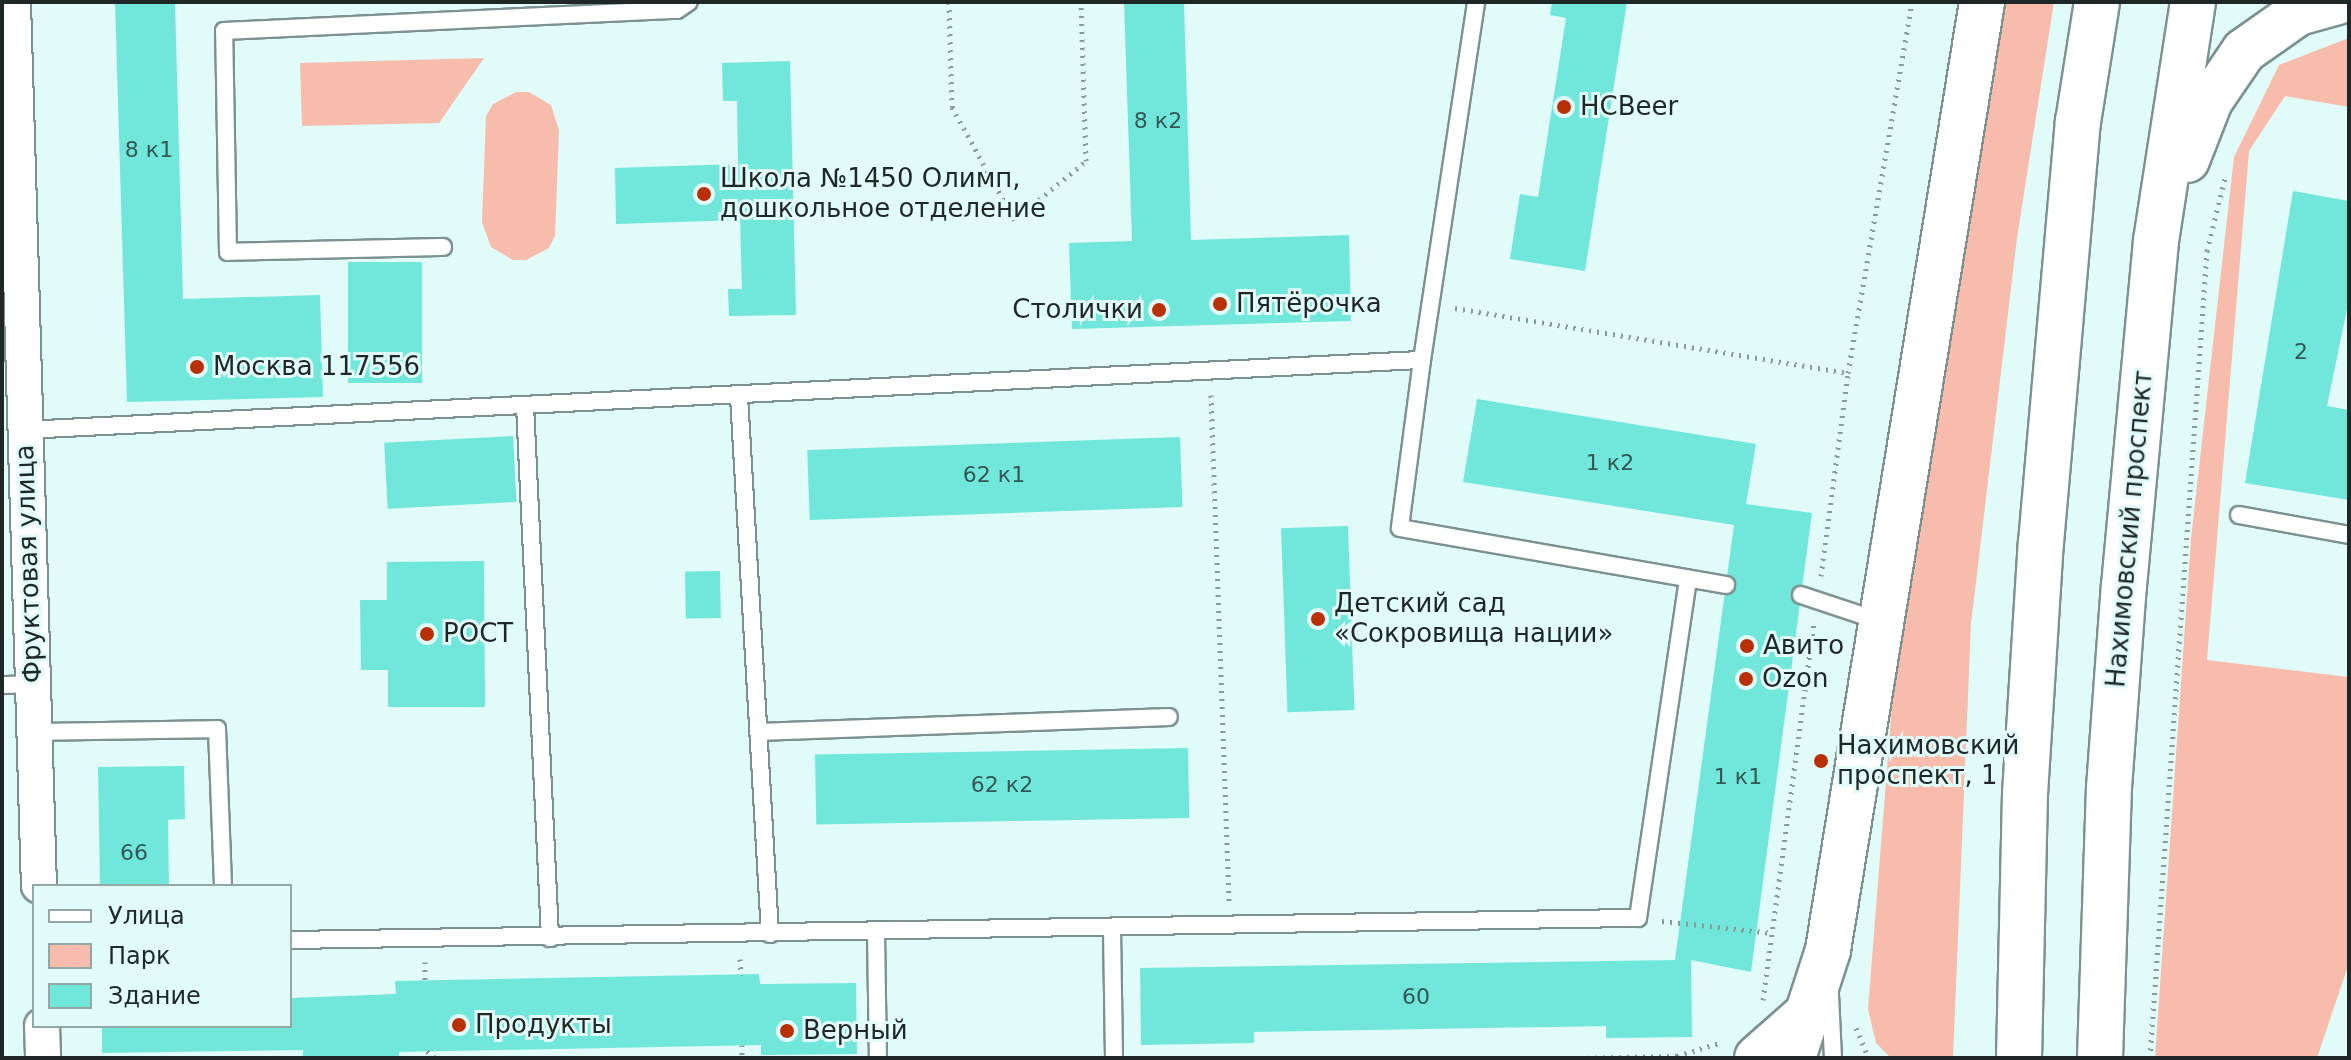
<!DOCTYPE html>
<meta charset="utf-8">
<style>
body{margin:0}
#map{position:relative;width:2351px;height:1060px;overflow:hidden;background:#e1fbf8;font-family:"DejaVu Sans",sans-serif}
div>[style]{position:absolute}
.green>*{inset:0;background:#f8bcad}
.building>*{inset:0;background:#71e7dc;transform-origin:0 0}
.path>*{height:5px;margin-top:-2.5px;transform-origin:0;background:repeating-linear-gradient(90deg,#889b98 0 2px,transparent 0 8px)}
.roads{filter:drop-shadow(2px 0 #7b9290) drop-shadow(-2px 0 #7b9290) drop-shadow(0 2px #7b9290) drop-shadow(0 -2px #7b9290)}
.lane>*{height:16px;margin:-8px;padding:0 8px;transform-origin:8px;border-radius:8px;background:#fff}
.street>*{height:34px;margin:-17px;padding:0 17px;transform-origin:17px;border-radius:17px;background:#fff}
.secondary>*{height:44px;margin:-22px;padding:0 22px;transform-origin:22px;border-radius:22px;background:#fff}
.dots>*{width:22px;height:22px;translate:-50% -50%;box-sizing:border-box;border:4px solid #e1fbf8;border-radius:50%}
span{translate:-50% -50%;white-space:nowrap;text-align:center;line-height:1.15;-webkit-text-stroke:6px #e1fbf8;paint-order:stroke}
.number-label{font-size:22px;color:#345854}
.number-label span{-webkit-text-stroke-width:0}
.poi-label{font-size:26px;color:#1f2827}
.left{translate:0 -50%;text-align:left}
.right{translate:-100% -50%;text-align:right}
.street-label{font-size:26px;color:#1f2827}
.frame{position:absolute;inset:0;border:4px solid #1f2827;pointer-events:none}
.legend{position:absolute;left:32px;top:884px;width:260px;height:144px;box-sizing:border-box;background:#e1fbf8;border:2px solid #93a7a4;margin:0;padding:10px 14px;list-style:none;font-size:24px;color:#1f2827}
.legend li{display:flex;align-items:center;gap:16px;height:40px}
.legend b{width:40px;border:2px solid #93a7a4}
</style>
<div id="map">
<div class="green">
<i style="clip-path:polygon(2003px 2px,2054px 2px,2017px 238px,1971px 624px,1953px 1058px,1891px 1058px,1876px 1043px,1868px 1009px,1894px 680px)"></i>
<i style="clip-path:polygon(2349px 38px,2349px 107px,2285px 96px,2249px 151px,2207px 660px,2349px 677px,2349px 963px,2317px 1058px,2155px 1058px,2191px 539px,2234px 157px,2279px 65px)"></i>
<i style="clip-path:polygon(484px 58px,439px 123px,302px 126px,300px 63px)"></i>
<i style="clip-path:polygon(516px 92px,529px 92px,551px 105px,559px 130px,555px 236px,549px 248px,526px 260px,513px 260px,491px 247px,482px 222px,486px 116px,493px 104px)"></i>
</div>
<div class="building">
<i style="clip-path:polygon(115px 2px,175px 2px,183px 299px,320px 295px,323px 397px,127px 402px)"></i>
<i style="clip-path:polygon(1124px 2px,1184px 2px,1191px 240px,1349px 235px,1351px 321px,1072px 329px,1069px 243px,1132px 241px)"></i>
<i style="clip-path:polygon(1552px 2px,1627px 2px,1585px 271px,1510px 259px,1520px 194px,1538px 197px,1566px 18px,1550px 15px)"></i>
<i style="clip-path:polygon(790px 61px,796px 315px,729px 316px,728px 289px,742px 289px,740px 220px,616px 224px,615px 168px,738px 164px,737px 101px,723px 101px,722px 63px)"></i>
<i style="clip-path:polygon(2293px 191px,2349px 201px,2349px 299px,2327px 406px,2349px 410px,2349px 500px,2245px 483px)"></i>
<i style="left:348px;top:262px;width:74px;height:121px"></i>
<i style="clip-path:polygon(1477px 399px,1756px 444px,1746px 504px,1812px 513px,1751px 972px,1691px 960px,1692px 1037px,1606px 1038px,1606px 1026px,1254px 1032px,1254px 1043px,1141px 1045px,1140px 968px,1675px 960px,1734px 525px,1463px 482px)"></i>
<i style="left:513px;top:436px;width:66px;height:129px;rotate:87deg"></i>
<i style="left:1180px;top:437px;width:70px;height:373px;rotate:88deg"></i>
<i style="left:1348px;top:526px;width:184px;height:67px;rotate:88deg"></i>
<i style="clip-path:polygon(484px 561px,485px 707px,388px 707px,388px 670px,361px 670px,360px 600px,387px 600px,387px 562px)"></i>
<i style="left:720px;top:571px;width:47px;height:35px;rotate:89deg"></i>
<i style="left:1188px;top:748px;width:70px;height:373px;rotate:89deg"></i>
<i style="clip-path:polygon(184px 766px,185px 819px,168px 820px,169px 886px,100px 886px,98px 767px)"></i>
<i style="clip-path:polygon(759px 974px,760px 984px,856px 983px,857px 1054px,761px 1055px,761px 1045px,399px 1052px,399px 1058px,303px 1058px,303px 1050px,102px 1053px,102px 1026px,290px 1026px,290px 998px,396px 994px,395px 981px)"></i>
</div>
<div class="path">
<i style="left:949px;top:2px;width:105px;rotate:88.4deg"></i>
<i style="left:952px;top:107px;width:129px;rotate:61.2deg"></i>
<i style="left:1014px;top:220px;width:93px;rotate:-39.3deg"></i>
<i style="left:1086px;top:161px;width:159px;rotate:-91.8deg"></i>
<i style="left:1455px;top:308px;width:398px;rotate:9.4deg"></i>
<i style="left:1211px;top:395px;width:506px;rotate:87.96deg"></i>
<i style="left:1821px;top:576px;width:205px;rotate:-82.4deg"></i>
<i style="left:1848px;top:373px;width:376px;rotate:-80.2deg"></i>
<i style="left:1662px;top:921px;width:111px;rotate:6.2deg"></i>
<i style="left:740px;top:959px;width:16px;rotate:86deg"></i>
<i style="left:425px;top:962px;width:19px;rotate:90deg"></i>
<i style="left:1763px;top:1000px;width:378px;rotate:-82.3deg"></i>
<i style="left:1856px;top:1028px;width:33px;rotate:67deg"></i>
<i style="left:742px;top:1045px;width:13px;rotate:90deg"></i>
<i style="left:427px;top:1051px;width:11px;rotate:41deg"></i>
<i style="left:1579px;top:1058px;width:98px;rotate:-1.2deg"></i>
<i style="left:1677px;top:1056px;width:47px;rotate:-17.3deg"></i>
<i style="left:2150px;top:1058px;width:809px;rotate:-85.96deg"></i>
<i style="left:2207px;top:251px;width:75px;rotate:-76.1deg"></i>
</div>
<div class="roads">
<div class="lane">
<i style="left:443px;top:247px;width:215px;rotate:178.7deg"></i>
<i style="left:228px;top:252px;width:221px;rotate:-91deg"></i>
<i style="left:224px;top:31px;width:453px;rotate:-2.7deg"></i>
<i style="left:677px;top:10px;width:14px;rotate:-34deg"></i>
<i style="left:1422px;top:360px;width:362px;rotate:-81.4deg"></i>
<i style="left:739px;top:396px;width:539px;rotate:86.7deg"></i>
<i style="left:525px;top:405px;width:534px;rotate:87.31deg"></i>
<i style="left:24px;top:430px;width:1400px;rotate:-2.87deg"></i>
<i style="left:1422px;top:360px;width:169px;rotate:97.5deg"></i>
<i style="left:1400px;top:528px;width:331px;rotate:9.9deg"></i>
<i style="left:2239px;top:515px;width:112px;rotate:10.3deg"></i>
<i style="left:1801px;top:595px;width:82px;rotate:18.4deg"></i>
<i style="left:2px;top:685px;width:31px;rotate:-2deg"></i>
<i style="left:34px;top:732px;width:183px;rotate:-0.9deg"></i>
<i style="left:217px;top:729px;width:157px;rotate:87.8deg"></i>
<i style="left:759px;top:732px;width:410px;rotate:-2.1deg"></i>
<i style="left:1112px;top:929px;width:129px;rotate:89.1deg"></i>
<i style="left:876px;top:933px;width:125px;rotate:89.1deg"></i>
<i style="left:290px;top:940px;width:1348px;rotate:-0.94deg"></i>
<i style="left:1638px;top:918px;width:343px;rotate:-81.6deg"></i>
<i style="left:1830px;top:995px;width:63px;rotate:87.3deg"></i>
</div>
<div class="street">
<i style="left:13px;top:2px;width:884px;rotate:88.32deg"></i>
<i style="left:42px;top:1026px;width:32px;rotate:88deg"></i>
</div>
<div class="secondary">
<i style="left:2187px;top:160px;width:63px;rotate:-68.7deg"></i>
<i style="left:2210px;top:101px;width:60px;rotate:-55.8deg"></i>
<i style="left:2244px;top:51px;width:66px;rotate:-35.1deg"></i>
<i style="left:2298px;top:13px;width:41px;rotate:-15.4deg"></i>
<i style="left:1757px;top:1058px;width:68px;rotate:-41.4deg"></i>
<i style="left:1793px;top:1058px;width:114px;rotate:-72deg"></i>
<i style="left:1828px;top:950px;width:960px;rotate:-80.77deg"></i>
<i style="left:2019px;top:1058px;width:264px;rotate:-88.7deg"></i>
<i style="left:2025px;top:794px;width:252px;rotate:-86.4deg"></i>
<i style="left:2041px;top:543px;width:423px;rotate:-85deg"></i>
<i style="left:2078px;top:122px;width:121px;rotate:-81deg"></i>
<i style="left:2100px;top:1058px;width:270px;rotate:-88.1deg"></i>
<i style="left:2109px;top:788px;width:203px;rotate:-85.8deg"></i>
<i style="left:2124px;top:586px;width:346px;rotate:-84.7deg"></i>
<i style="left:2156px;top:241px;width:242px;rotate:-81.2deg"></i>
</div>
</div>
<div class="dots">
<i style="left:1564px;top:107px;background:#ba3006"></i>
<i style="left:704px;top:194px;background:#ba3006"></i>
<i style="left:1220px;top:304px;background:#ba3006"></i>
<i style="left:1159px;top:310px;background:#ba3006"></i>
<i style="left:197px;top:367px;background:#ba3006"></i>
<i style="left:1318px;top:619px;background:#ba3006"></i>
<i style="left:427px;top:634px;background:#ba3006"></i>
<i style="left:1747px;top:646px;background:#ba3006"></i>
<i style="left:1746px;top:679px;background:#ba3006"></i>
<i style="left:1821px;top:761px;background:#ba3006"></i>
<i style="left:459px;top:1025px;background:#ba3006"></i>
<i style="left:787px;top:1031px;background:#ba3006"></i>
</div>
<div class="number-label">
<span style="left:1158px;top:121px">8 к2</span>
<span style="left:149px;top:150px">8 к1</span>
<span style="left:2301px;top:352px">2</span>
<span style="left:1610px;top:463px">1 к2</span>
<span style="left:994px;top:475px">62 к1</span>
<span style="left:1738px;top:777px">1 к1</span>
<span style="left:1002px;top:785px">62 к2</span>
<span style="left:134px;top:853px">66</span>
<span style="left:1416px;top:997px">60</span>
</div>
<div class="poi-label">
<span class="left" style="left:1580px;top:107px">HCBeer</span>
<span class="left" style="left:720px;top:194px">Школа №1450 Олимп,<br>дошкольное отделение</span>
<span class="left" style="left:1236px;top:304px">Пятёрочка</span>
<span class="right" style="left:1143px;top:310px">Столички</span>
<span class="left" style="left:213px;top:367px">Москва 117556</span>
<span class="left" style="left:1334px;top:619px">Детский сад<br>«Сокровища нации»</span>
<span class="left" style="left:443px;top:634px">РОСТ</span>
<span class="left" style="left:1763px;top:646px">Авито</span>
<span class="left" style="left:1762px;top:679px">Ozon</span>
<span class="left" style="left:1837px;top:761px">Нахимовский<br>проспект, 1</span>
<span class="left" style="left:475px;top:1025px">Продукты</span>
<span class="left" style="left:803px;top:1031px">Верный</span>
</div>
<div class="street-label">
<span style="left:2130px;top:529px;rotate:-85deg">Нахимовский проспект</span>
<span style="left:29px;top:564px;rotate:-92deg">Фруктовая улица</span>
</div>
<div class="frame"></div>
<ul class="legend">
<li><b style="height:10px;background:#fff"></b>Улица</li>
<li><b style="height:22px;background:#f8bcad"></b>Парк</li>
<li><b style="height:22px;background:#71e7dc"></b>Здание</li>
</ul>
</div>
